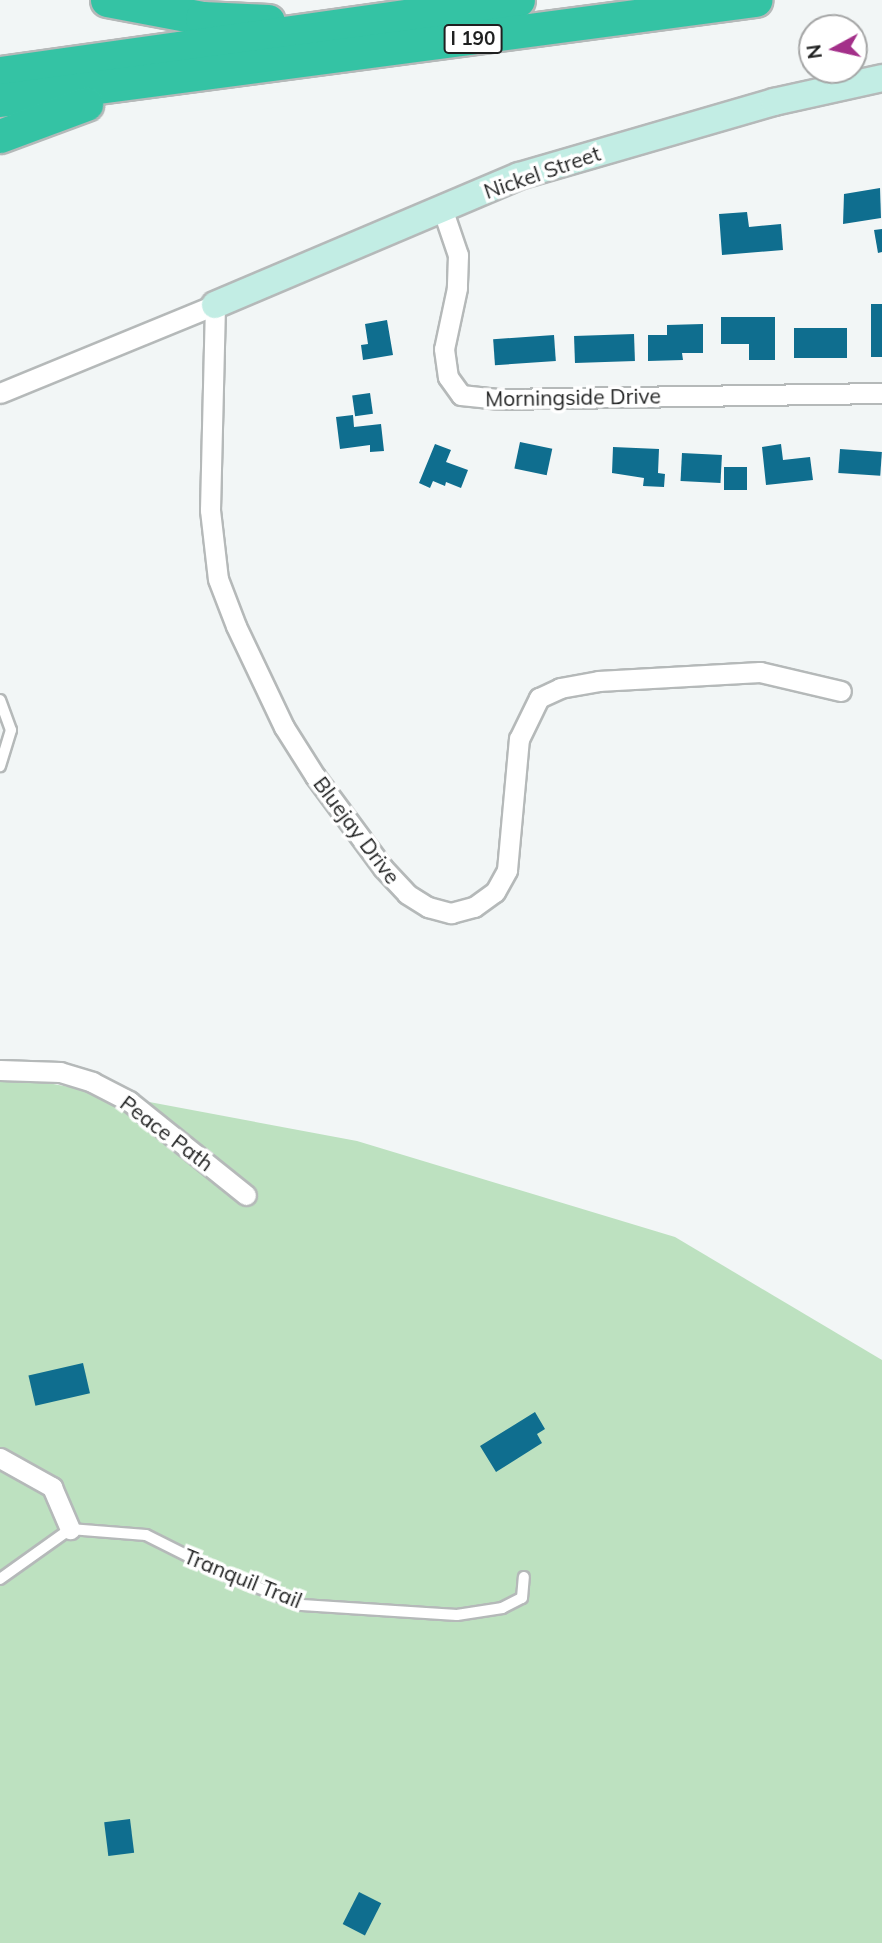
<!DOCTYPE html>
<style>
body{margin:0}
#map{position:relative;width:882px;height:1943px;overflow:hidden;background:#f2f6f6;font-family:Mulish,sans-serif}
div>[style]{position:absolute}
.green>*{inset:0;background:#bde1c0}
.building>*{inset:0;background:#0f6e8f;transform-origin:0 0}
.roads{filter:drop-shadow(2px 0 #b5b9b9) drop-shadow(-2px 0 #b5b9b9) drop-shadow(0 2px #b5b9b9) drop-shadow(0 -2px #b5b9b9)}
.lane>*{height:10px;margin:-5px;padding:0 5px;transform-origin:5px;border-radius:5px;background:#fff}
.street>*{height:19px;margin:-9.5px;padding:0 9.5px;transform-origin:9.5px;border-radius:9.5px;background:#fff}
.secondary>*{height:26px;margin:-13px;padding:0 13px;transform-origin:13px;border-radius:13px;background:#c2ede4}
.highway>*{height:33px;margin:-16.5px;padding:0 16.5px;transform-origin:16.5px;border-radius:16.5px;background:#34c3a4}
span{translate:-50% -50%;white-space:nowrap;text-align:center;line-height:1.15;-webkit-text-stroke:7px #fff;paint-order:stroke}
.shield-label span{padding:2px 5px;background:#fff;border:2px solid;border-radius:5px;-webkit-text-stroke-width:0}
.shield-label{font-size:19px;color:#1f2020;font-weight:700}
.street-label{font-size:21px;color:#1f2020}
.north{position:absolute;left:798px;top:14px;width:70px;height:70px;box-sizing:border-box;background:#fff;border:2px solid #a5a6a6;border-radius:50%;rotate:262deg;font-size:19px;font-weight:700;line-height:28px;text-align:center;color:#1f2020}
.north::after{content:'';display:block;margin:auto;width:24px;height:32px;background:#a32f89;clip-path:polygon(50% 0,100% 100%,50% 72%,0 100%)}
</style>
<div id="map">
<div class="green">
<i style="clip-path:polygon(0 1074px,357px 1141px,675px 1237px,882px 1360px,882px 1943px,0 1943px)"></i>
</div>
<div class="building">
<i style="clip-path:polygon(880px 188px,881px 218px,843px 224px,844px 194px)"></i>
<i style="clip-path:polygon(747px 212px,749px 227px,781px 224px,783px 250px,722px 255px,719px 214px)"></i>
<i style="clip-path:polygon(882px 229px,882px 252px,878px 253px,874px 230px)"></i>
<i style="left:882px;top:304px;width:53px;height:11px;rotate:90deg"></i>
<i style="clip-path:polygon(721px 317px,775px 317px,775px 360px,749px 360px,749px 344px,721px 344px)"></i>
<i style="clip-path:polygon(387px 320px,393px 355px,363px 360px,361px 345px,368px 344px,365px 324px)"></i>
<i style="clip-path:polygon(703px 324px,703px 353px,682px 353px,683px 360px,648px 361px,648px 335px,667px 335px,667px 325px)"></i>
<i style="left:794px;top:328px;width:53px;height:30px"></i>
<i style="left:634px;top:334px;width:27px;height:60px;rotate:88deg"></i>
<i style="left:554px;top:335px;width:26px;height:61px;rotate:86deg"></i>
<i style="left:370px;top:393px;width:21px;height:18px;rotate:82deg"></i>
<i style="clip-path:polygon(353px 415px,354px 427px,381px 424px,384px 451px,370px 452px,370px 445px,340px 449px,336px 417px)"></i>
<i style="left:520px;top:442px;width:33px;height:27px;rotate:12deg"></i>
<i style="clip-path:polygon(435px 444px,451px 450px,446px 462px,468px 470px,461px 488px,446px 482px,445px 486px,433px 481px,430px 488px,419px 483px)"></i>
<i style="clip-path:polygon(781px 444px,783px 460px,810px 457px,813px 480px,766px 485px,762px 447px)"></i>
<i style="clip-path:polygon(613px 447px,659px 449px,658px 473px,665px 474px,664px 487px,643px 486px,644px 478px,612px 473px)"></i>
<i style="left:840px;top:449px;width:42px;height:24px;rotate:4deg"></i>
<i style="left:682px;top:453px;width:40px;height:28px;rotate:3deg"></i>
<i style="left:747px;top:467px;width:23px;height:23px;rotate:90deg"></i>
<i style="left:83px;top:1363px;width:31px;height:56px;rotate:77deg"></i>
<i style="clip-path:polygon(535px 1412px,545px 1429px,537px 1434px,542px 1443px,496px 1472px,480px 1446px)"></i>
<i style="left:130px;top:1819px;width:34px;height:26px;rotate:83deg"></i>
<i style="left:359px;top:1892px;width:25px;height:36px;rotate:27deg"></i>
</div>
<div class="roads">
<div class="lane">
<i style="left:0;top:700px;width:32px;rotate:70deg"></i>
<i style="left:11px;top:730px;width:38px;rotate:107deg"></i>
<i style="left:0;top:1579px;width:86px;rotate:-35.5deg"></i>
<i style="left:70px;top:1529px;width:76px;rotate:4.5deg"></i>
<i style="left:146px;top:1535px;width:87px;rotate:26.6deg"></i>
<i style="left:224px;top:1574px;width:84px;rotate:21.7deg"></i>
<i style="left:302px;top:1605px;width:155px;rotate:3.7deg"></i>
<i style="left:457px;top:1615px;width:46px;rotate:-8.8deg"></i>
<i style="left:502px;top:1608px;width:22px;rotate:-27deg"></i>
<i style="left:522px;top:1598px;width:21px;rotate:-85deg"></i>
</div>
<div class="street">
<i style="left:442px;top:208px;width:50px;rotate:71.2deg"></i>
<i style="left:458px;top:255px;width:33px;rotate:92deg"></i>
<i style="left:457px;top:288px;width:62px;rotate:102deg"></i>
<i style="left:444px;top:349px;width:28px;rotate:82deg"></i>
<i style="left:448px;top:377px;width:22px;rotate:54deg"></i>
<i style="left:461px;top:395px;width:39px;rotate:6deg"></i>
<i style="left:500px;top:399px;width:382px;rotate:-0.9deg"></i>
<i style="left:0;top:393px;width:232px;rotate:-22.3deg"></i>
<i style="left:215px;top:305px;width:205px;rotate:91.4deg"></i>
<i style="left:210px;top:510px;width:69px;rotate:83.4deg"></i>
<i style="left:218px;top:579px;width:50px;rotate:69deg"></i>
<i style="left:236px;top:626px;width:112px;rotate:64.6deg"></i>
<i style="left:284px;top:727px;width:58px;rotate:57.7deg"></i>
<i style="left:315px;top:776px;width:114px;rotate:53.5deg"></i>
<i style="left:383px;top:868px;width:35px;rotate:47deg"></i>
<i style="left:407px;top:894px;width:25px;rotate:32deg"></i>
<i style="left:428px;top:907px;width:24px;rotate:15deg"></i>
<i style="left:451px;top:913px;width:24px;rotate:-15deg"></i>
<i style="left:474px;top:907px;width:26px;rotate:-36deg"></i>
<i style="left:495px;top:892px;width:25px;rotate:-61deg"></i>
<i style="left:507px;top:870px;width:132px;rotate:-84.8deg"></i>
<i style="left:519px;top:739px;width:46px;rotate:-64deg"></i>
<i style="left:539px;top:698px;width:23px;rotate:-25deg"></i>
<i style="left:560px;top:688px;width:39px;rotate:-10deg"></i>
<i style="left:598px;top:681px;width:162px;rotate:-3.2deg"></i>
<i style="left:760px;top:672px;width:83px;rotate:13.2deg"></i>
<i style="left:0;top:1070px;width:60px;rotate:1.9deg"></i>
<i style="left:60px;top:1072px;width:34px;rotate:17deg"></i>
<i style="left:92px;top:1082px;width:42px;rotate:27.2deg"></i>
<i style="left:129px;top:1101px;width:150px;rotate:38.8deg"></i>
<i style="left:0;top:1458px;width:60px;rotate:29.1deg"></i>
<i style="left:52px;top:1487px;width:46px;rotate:66.8deg"></i>
</div>
<div class="secondary">
<i style="left:215px;top:305px;width:330px;rotate:-23deg"></i>
<i style="left:519px;top:176px;width:266px;rotate:-16.2deg"></i>
<i style="left:774px;top:102px;width:111px;rotate:-12.5deg"></i>
</div>
<div class="highway">
<i style="left:107px;top:0;width:97px;rotate:10.7deg"></i>
<i style="left:202px;top:18px;width:66px;rotate:2.6deg"></i>
<i style="left:0;top:73px;width:523px;rotate:-8.02deg"></i>
<i style="left:0;top:100px;width:762px;rotate:-7.54deg"></i>
<i style="left:0;top:136px;width:92px;rotate:-20.4deg"></i>
</div>
</div>
<div class="shield-label">
<span style="left:473px;top:39px">I 190</span>
</div>
<div class="street-label">
<span style="left:542px;top:172px;rotate:-19deg">Nickel Street</span>
<span style="left:573px;top:397px;rotate:-1deg">Morningside Drive</span>
<span style="left:357px;top:830px;rotate:53deg">Bluejay Drive</span>
<span style="left:167px;top:1133px;rotate:37deg">Peace Path</span>
<span style="left:243px;top:1578px;rotate:22deg">Tranquil Trail</span>
</div>
<div class="north">N</div>
</div>
